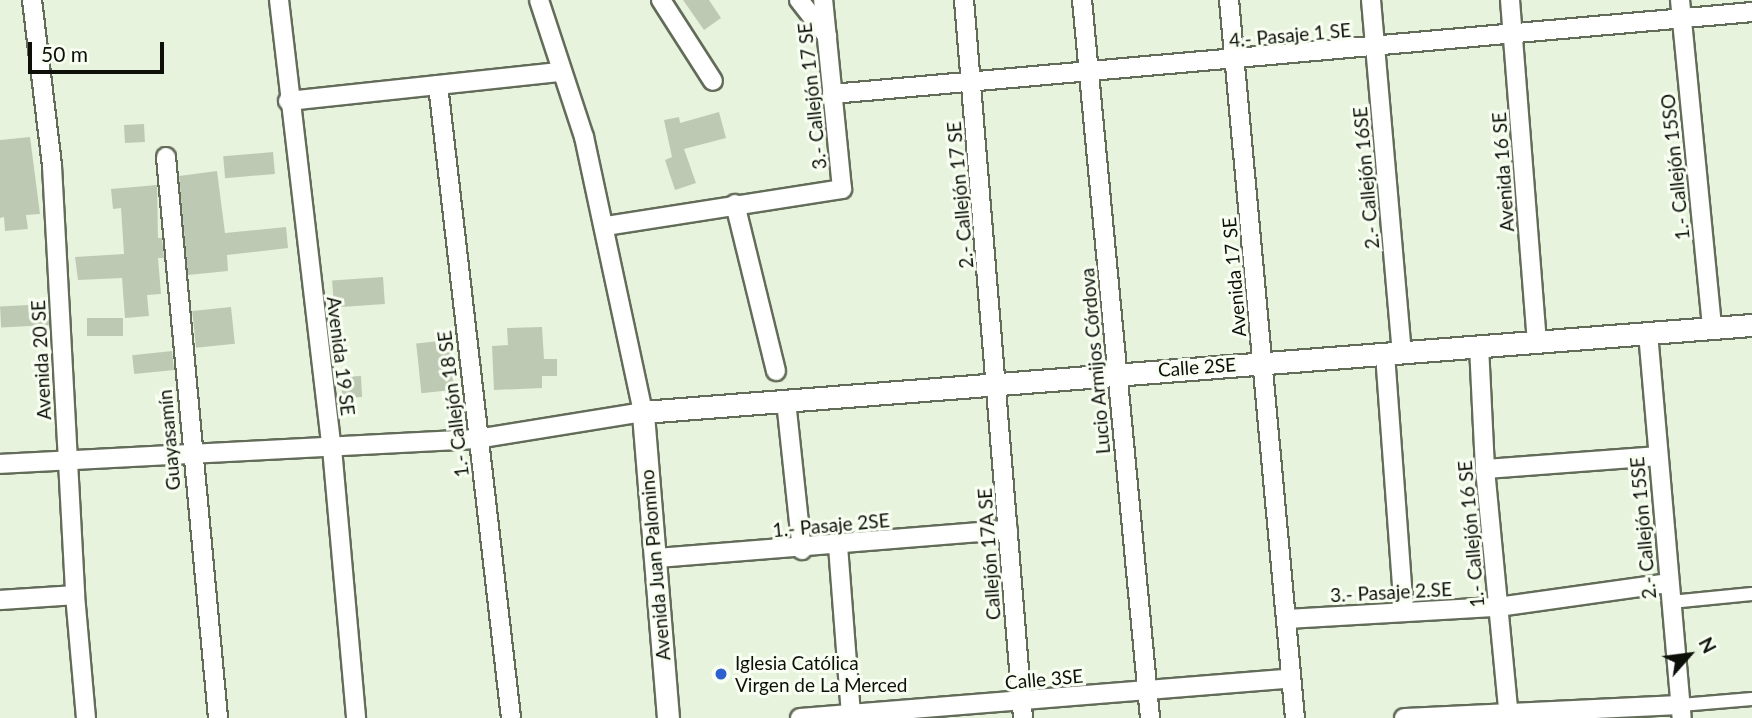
<!DOCTYPE html>
<meta charset="utf-8">
<style>
body{margin:0}
#map{position:relative;width:1752px;height:718px;overflow:hidden;background:#e8f3dd;font-family:Lato,sans-serif}
div>[style]{position:absolute}
.building>*{inset:0;background:#bec9b4;transform-origin:0 0}
.roads{filter:drop-shadow(2px 0 #636c59) drop-shadow(-2px 0 #636c59) drop-shadow(0 2px #636c59) drop-shadow(0 -2px #636c59)}
.pedestrian>*{height:12px;margin:-6px;padding:0 6px;transform-origin:6px;border-radius:6px;background:#fff}
.minor>*{height:18px;margin:-9px;padding:0 9px;transform-origin:9px;border-radius:9px;background:#fff}
.tertiary>*{height:21px;margin:-10.5px;padding:0 10.5px;transform-origin:10.5px;border-radius:10.5px;background:#fff}
.dots>*{width:19px;height:19px;translate:-50% -50%;box-sizing:border-box;border:4px solid #f8fff2;border-radius:50%}
span{translate:-50% -50%;white-space:nowrap;text-align:center;line-height:1.15;-webkit-text-stroke:6px #f8fff2;paint-order:stroke}
.street-label{font-size:19px;color:#0d1009}
.poi-label{font-size:19px;color:#0d1009}
.left{translate:0 -50%;text-align:left}
.north{position:absolute;left:1654px;top:620px;width:70px;height:70px;-webkit-text-stroke:5px #f8fff2;paint-order:stroke;rotate:62deg;font-size:19px;font-weight:700;line-height:28px;text-align:center;color:#0d1009}
.north::after{content:'';display:block;margin:auto;width:24px;height:32px;background:#0d1009;clip-path:polygon(50% 0,100% 100%,50% 72%,0 100%)}
.scale{position:absolute;left:28px;top:42px;width:136px;height:32px;box-sizing:border-box;border:4px solid #0d1009;border-top:0;padding-left:9px;font-size:21px;line-height:24px;white-space:nowrap;color:#0d1009;-webkit-text-stroke:5px #f8fff2;paint-order:stroke}
</style>
<div id="map">
<div class="building">
<i style="clip-path:polygon(683px 0,709px 0,721px 18px,704px 30px)"></i>
<i style="clip-path:polygon(719px 112px,726px 138px,684px 149px,696px 183px,675px 190px,665px 160px,672px 157px,664px 120px,679px 117px,680px 123px)"></i>
<i style="left:144px;top:124px;width:18px;height:20px;rotate:87deg"></i>
<i style="clip-path:polygon(30px 137px,40px 214px,26px 215px,28px 229px,5px 231px,4px 217px,0 218px,0 140px)"></i>
<i style="left:273px;top:152px;width:22px;height:50px;rotate:85deg"></i>
<i style="clip-path:polygon(217px 171px,225px 233px,286px 227px,288px 248px,227px 255px,228px 271px,188px 275px,179px 176px)"></i>
<i style="clip-path:polygon(157px 185px,158px 238px,162px 238px,164px 258px,158px 258px,161px 294px,147px 295px,149px 316px,125px 318px,122px 278px,78px 280px,75px 257px,124px 254px,121px 208px,113px 209px,111px 189px)"></i>
<i style="left:383px;top:277px;width:27px;height:51px;rotate:86deg"></i>
<i style="left:48px;top:304px;width:21px;height:48px;rotate:87deg"></i>
<i style="left:231px;top:307px;width:37px;height:39px;rotate:84deg"></i>
<i style="left:123px;top:318px;width:18px;height:36px;rotate:90deg"></i>
<i style="clip-path:polygon(542px 327px,544px 359px,557px 359px,557px 376px,542px 376px,542px 388px,494px 390px,492px 346px,508px 345px,507px 328px)"></i>
<i style="left:449px;top:340px;width:50px;height:33px;rotate:84deg"></i>
<i style="left:172px;top:351px;width:19px;height:40px;rotate:84deg"></i>
<i style="left:361px;top:376px;width:21px;height:20px;rotate:87deg"></i>
</div>
<div class="roads">
<div class="pedestrian">
<i style="left:1671px;top:602px;width:81px;rotate:-5.6deg"></i>
<i style="left:1681px;top:705px;width:71px;rotate:-4.8deg"></i>
</div>
<div class="minor">
<i style="left:32px;top:0;width:167px;rotate:83.1deg"></i>
<i style="left:52px;top:166px;width:430px;rotate:86.9deg"></i>
<i style="left:75px;top:595px;width:123px;rotate:84.9deg"></i>
<i style="left:279px;top:0;width:451px;rotate:83.3deg"></i>
<i style="left:332px;top:448px;width:271px;rotate:84.9deg"></i>
<i style="left:661px;top:0;width:96px;rotate:57.3deg"></i>
<i style="left:799px;top:0;width:46px;rotate:52.1deg"></i>
<i style="left:964px;top:0;width:720px;rotate:85.3deg"></i>
<i style="left:1082px;top:0;width:721px;rotate:84.59deg"></i>
<i style="left:1229px;top:0;width:721px;rotate:84.75deg"></i>
<i style="left:1371px;top:0;width:354px;rotate:85deg"></i>
<i style="left:1510px;top:0;width:342px;rotate:85.5deg"></i>
<i style="left:1680px;top:0;width:331px;rotate:84.4deg"></i>
<i style="left:438px;top:85px;width:637px;rotate:83.42deg"></i>
<i style="left:832px;top:94px;width:924px;rotate:-5.09deg"></i>
<i style="left:288px;top:101px;width:275px;rotate:-6.1deg"></i>
<i style="left:166px;top:157px;width:563px;rotate:84.7deg"></i>
<i style="left:735px;top:204px;width:172px;rotate:76.2deg"></i>
<i style="left:606px;top:226px;width:239px;rotate:-8.9deg"></i>
<i style="left:842px;top:189px;width:190px;rotate:-95.7deg"></i>
<i style="left:1648px;top:333px;width:386px;rotate:85deg"></i>
<i style="left:1479px;top:346px;width:123px;rotate:87.2deg"></i>
<i style="left:1485px;top:469px;width:250px;rotate:84.5deg"></i>
<i style="left:1385px;top:354px;width:258px;rotate:85.8deg"></i>
<i style="left:786px;top:401px;width:150px;rotate:83.9deg"></i>
<i style="left:0;top:464px;width:478px;rotate:-3deg"></i>
<i style="left:477px;top:439px;width:168px;rotate:-9.2deg"></i>
<i style="left:643px;top:412px;width:281px;rotate:-102.1deg"></i>
<i style="left:584px;top:137px;width:144px;rotate:-108.2deg"></i>
<i style="left:1485px;top:469px;width:172px;rotate:-4.3deg"></i>
<i style="left:838px;top:546px;width:169px;rotate:85.6deg"></i>
<i style="left:657px;top:558px;width:352px;rotate:-4.6deg"></i>
<i style="left:0;top:600px;width:75px;rotate:-3.8deg"></i>
<i style="left:1287px;top:619px;width:211px;rotate:-3.3deg"></i>
<i style="left:1498px;top:607px;width:173px;rotate:-8deg"></i>
<i style="left:800px;top:718px;width:492px;rotate:-4.6deg"></i>
<i style="left:1404px;top:718px;width:277px;rotate:-2.7deg"></i>
</div>
<div class="tertiary">
<i style="left:668px;top:718px;width:307px;rotate:-94.7deg"></i>
<i style="left:643px;top:412px;width:1112px;rotate:-4.49deg"></i>
</div>
</div>
<div class="dots">
<i style="left:721px;top:674px;background:#2c60ce"></i>
</div>
<div class="street-label">
<span style="left:1290px;top:35px;rotate:-5deg">4.- Pasaje 1 SE</span>
<span style="left:812px;top:96px;rotate:-96deg">3.- Callejón 17 SE</span>
<span style="left:1675px;top:167px;rotate:-96deg">1.- Callejón 15SO</span>
<span style="left:1503px;top:172px;rotate:-94deg">Avenida 16 SE</span>
<span style="left:1366px;top:178px;rotate:-95deg">2.- Callejón 16SE</span>
<span style="left:960px;top:195px;rotate:-95deg">2.- Callejón 17 SE</span>
<span style="left:1234px;top:277px;rotate:-95deg">Avenida 17 SE</span>
<span style="left:341px;top:356px;rotate:83deg">Avenida 19 SE</span>
<span style="left:41px;top:360px;rotate:-93deg">Avenida 20 SE</span>
<span style="left:1095px;top:361px;rotate:-95deg">Lucio Armijos Córdova</span>
<span style="left:1197px;top:367px;rotate:-4deg">Calle 2SE</span>
<span style="left:453px;top:404px;rotate:-97deg">1.- Callejón 18 SE</span>
<span style="left:169px;top:440px;rotate:-95deg">Guayasamín</span>
<span style="left:831px;top:525px;rotate:-5deg">1.- Pasaje 2SE</span>
<span style="left:1643px;top:528px;rotate:-95deg">2.- Callejón 15SE</span>
<span style="left:1471px;top:534px;rotate:-95deg">1.- Callejón 16 SE</span>
<span style="left:989px;top:554px;rotate:-94deg">Callejón 17A SE</span>
<span style="left:655px;top:565px;rotate:-95deg">Avenida Juan Palomino</span>
<span style="left:1391px;top:592px;rotate:-3deg">3.- Pasaje 2.SE</span>
<span style="left:1044px;top:679px;rotate:-5deg">Calle 3SE</span>
</div>
<div class="poi-label">
<span class="left" style="left:735px;top:674px">Iglesia Católica<br>Virgen de La Merced</span>
</div>
<div class="north">N</div>
<div class="scale">50 m</div>
</div>
